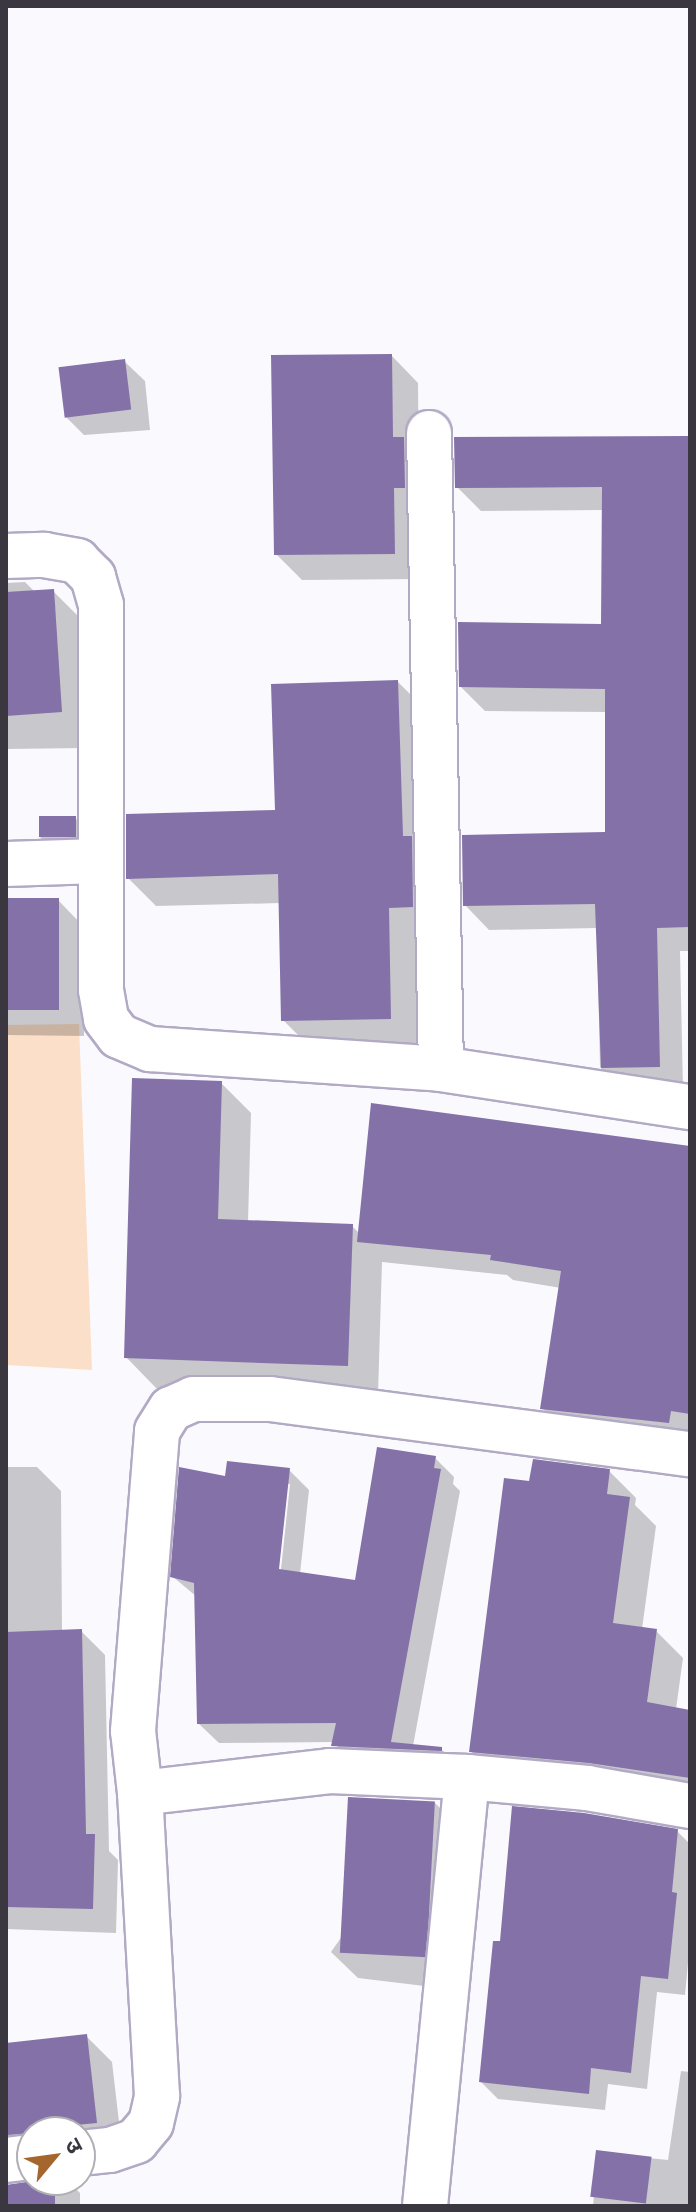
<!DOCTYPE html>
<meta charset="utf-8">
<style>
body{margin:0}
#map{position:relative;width:696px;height:2212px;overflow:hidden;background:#faf9fe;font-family:"Exo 2","Noto Sans Devanagari",sans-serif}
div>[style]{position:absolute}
.green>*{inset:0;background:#fcdfc9}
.shadow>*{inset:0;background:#0003}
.building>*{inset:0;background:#8371a8;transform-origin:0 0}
.roads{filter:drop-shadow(2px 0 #b2aac4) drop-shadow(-2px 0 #b2aac4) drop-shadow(0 2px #b2aac4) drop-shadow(0 -2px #b2aac4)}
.street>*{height:44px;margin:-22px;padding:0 22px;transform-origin:22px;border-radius:22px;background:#fff}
span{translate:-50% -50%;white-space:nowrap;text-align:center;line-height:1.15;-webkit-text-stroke:8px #fff;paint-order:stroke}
.frame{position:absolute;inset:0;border:8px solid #3a3741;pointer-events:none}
.north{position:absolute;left:16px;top:2116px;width:80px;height:80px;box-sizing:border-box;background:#fff;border:2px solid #b0afb3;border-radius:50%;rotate:61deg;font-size:22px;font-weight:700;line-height:32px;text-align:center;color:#3a3741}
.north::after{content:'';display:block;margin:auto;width:28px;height:36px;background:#a5662d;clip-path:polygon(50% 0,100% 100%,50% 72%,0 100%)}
</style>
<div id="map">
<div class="green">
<i style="clip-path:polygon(79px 1024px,92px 1370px,6px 1365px,6px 1025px)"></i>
</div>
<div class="shadow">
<i style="clip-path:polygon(392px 356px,418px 383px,420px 579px,302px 580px,276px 554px)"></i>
<i style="clip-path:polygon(124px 361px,145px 381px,150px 430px,84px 435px,64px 415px)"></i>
<i style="clip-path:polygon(690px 438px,690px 951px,680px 951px,683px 1090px,624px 1091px,600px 1067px,597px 928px,489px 930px,465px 905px,607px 834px,607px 712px,485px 711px,461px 687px,603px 626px,604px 510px,481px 511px,457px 487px)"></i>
<i style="clip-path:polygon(25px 582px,35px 592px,53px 591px,77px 615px,86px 748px,6px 749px,6px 583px)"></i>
<i style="clip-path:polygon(398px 682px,426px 710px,440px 935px,416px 935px,419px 1047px,311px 1048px,283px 1020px,280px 903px,156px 906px,128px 878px,277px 812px)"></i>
<i style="clip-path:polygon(75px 818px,86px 828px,86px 847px,51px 848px,40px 837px)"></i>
<i style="clip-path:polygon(6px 900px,58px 900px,84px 927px,84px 1036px,6px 1035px)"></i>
<i style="clip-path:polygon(221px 1083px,251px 1113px,248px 1222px,352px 1226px,360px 1234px,690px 1148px,690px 1443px,563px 1429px,542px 1408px,561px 1288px,513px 1280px,507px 1275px,382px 1262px,378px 1395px,156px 1388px,126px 1357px)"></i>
<i style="clip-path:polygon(evenodd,435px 1458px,454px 1477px,453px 1484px,460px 1491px,413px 1746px,441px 1749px,461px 1769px,352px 1765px,334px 1742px,219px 1743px,199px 1724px,197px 1597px,172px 1576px,227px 1479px,289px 1470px,309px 1490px,300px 1574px,356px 1583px,435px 1458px,286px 1484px,290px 1484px,280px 1579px,276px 1578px,286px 1484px)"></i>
<i style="clip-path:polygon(6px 1467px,37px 1467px,61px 1491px,62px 1632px,81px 1631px,105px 1655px,109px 1851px,118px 1860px,116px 1933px,6px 1929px)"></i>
<i style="clip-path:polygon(609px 1471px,636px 1498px,635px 1505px,656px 1526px,642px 1629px,656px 1631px,683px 1658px,676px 1709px,690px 1711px,690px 1802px,498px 1778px,471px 1751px,531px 1483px)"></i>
<i style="clip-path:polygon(435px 1803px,461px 1829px,441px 1988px,358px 1978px,331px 1952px)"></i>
<i style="clip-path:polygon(677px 1831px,690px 1844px,690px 1941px,685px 1995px,657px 1992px,647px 2089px,608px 2084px,605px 2110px,498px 2099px,481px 2082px,502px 1944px)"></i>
<i style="clip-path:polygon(86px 2036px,112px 2062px,122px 2148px,80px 2132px,32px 2132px,32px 2162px,8px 2177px,7px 2185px,67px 2180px,80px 2193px,80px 2206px,6px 2206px,6px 2045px)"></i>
<i style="clip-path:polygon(681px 2071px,690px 2072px,690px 2206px,593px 2206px,598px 2153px,668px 2160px)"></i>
</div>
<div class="building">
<i style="clip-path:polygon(392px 354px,393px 437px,404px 437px,405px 488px,394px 488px,395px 554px,274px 555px,271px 355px)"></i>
<i style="left:125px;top:359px;width:51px;height:67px;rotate:83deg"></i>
<i style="clip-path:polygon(690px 436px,690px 927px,657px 928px,660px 1067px,601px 1068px,595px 904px,463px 906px,462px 835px,605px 832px,605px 689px,459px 687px,458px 622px,601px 624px,602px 487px,455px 488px,454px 437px)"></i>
<i style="clip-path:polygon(54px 589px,62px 712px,6px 716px,6px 592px)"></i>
<i style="clip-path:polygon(398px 680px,403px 836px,412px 836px,413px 907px,389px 908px,391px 1019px,281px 1021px,278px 874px,126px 879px,126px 814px,275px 810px,271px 684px)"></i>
<i style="left:76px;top:816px;width:21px;height:37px;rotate:90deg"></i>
<i style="left:6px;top:898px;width:53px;height:112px"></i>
<i style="clip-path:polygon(132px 1078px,222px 1081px,218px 1219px,353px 1224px,348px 1366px,124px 1358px)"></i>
<i style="clip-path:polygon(371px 1103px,690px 1146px,690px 1414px,671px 1411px,669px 1423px,540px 1409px,561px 1271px,490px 1260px,491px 1255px,357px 1242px)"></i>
<i style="clip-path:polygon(377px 1447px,436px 1456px,434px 1468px,441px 1469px,391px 1742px,442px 1747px,442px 1751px,331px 1746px,336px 1723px,197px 1724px,194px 1583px,170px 1577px,179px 1467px,225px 1476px,227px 1461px,290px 1468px,279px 1569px,355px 1580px)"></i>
<i style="clip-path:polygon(533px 1459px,610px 1469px,607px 1494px,630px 1497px,613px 1623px,657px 1629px,647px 1702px,690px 1710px,690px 1778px,589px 1763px,469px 1752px,504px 1478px,529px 1481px)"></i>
<i style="clip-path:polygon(82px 1629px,86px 1834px,95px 1834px,93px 1909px,6px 1907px,6px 1632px)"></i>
<i style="left:348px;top:1797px;width:87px;height:156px;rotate:3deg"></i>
<i style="clip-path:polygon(512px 1806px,584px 1813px,678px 1829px,672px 1892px,677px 1893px,668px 1979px,641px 1976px,631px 2073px,591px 2068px,589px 2094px,479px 2082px,493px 1941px,500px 1941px)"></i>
<i style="clip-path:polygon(87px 2034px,97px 2123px,55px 2127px,55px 2132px,6px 2135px,6px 2043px)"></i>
<i style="left:596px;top:2150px;width:56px;height:47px;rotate:7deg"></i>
<i style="clip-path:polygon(40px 2180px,55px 2180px,55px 2206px,6px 2206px,6px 2185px)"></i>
</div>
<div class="roads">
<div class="street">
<i style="left:429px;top:433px;width:636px;rotate:88.92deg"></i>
<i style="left:6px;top:556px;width:38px;rotate:-2deg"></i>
<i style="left:44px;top:555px;width:34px;rotate:10deg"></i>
<i style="left:77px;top:561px;width:23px;rotate:45deg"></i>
<i style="left:93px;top:577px;width:29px;rotate:74deg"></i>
<i style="left:101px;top:605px;width:385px;rotate:90deg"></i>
<i style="left:101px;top:990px;width:29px;rotate:80deg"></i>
<i style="left:106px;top:1019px;width:21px;rotate:53deg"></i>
<i style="left:119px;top:1036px;width:34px;rotate:23deg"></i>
<i style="left:150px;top:1049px;width:292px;rotate:3.9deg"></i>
<i style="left:441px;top:1069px;width:252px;rotate:8.7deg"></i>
<i style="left:6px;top:864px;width:94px;rotate:-1.8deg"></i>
<i style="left:140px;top:1793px;width:191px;rotate:-6.6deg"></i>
<i style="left:330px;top:1771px;width:137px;rotate:2.5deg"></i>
<i style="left:467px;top:1777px;width:121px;rotate:5.2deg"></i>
<i style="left:587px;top:1788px;width:105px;rotate:9.9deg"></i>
<i style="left:80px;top:2153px;width:30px;rotate:-6deg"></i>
<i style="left:110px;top:2150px;width:28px;rotate:-19deg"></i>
<i style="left:136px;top:2141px;width:23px;rotate:-50deg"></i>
<i style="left:151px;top:2123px;width:28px;rotate:-77deg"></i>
<i style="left:157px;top:2096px;width:303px;rotate:-93.2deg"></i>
<i style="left:140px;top:1793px;width:62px;rotate:-96.4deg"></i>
<i style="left:133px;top:1731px;width:301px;rotate:-85.4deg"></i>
<i style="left:157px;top:1431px;width:26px;rotate:-58deg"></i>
<i style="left:171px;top:1409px;width:24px;rotate:-24deg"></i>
<i style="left:193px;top:1399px;width:77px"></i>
<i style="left:270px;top:1399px;width:424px;rotate:7.5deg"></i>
<i style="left:6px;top:2160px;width:26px;rotate:-7deg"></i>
<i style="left:425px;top:2206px;width:431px;rotate:-84.4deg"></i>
</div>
</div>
<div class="frame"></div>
<div class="north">उ</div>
</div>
